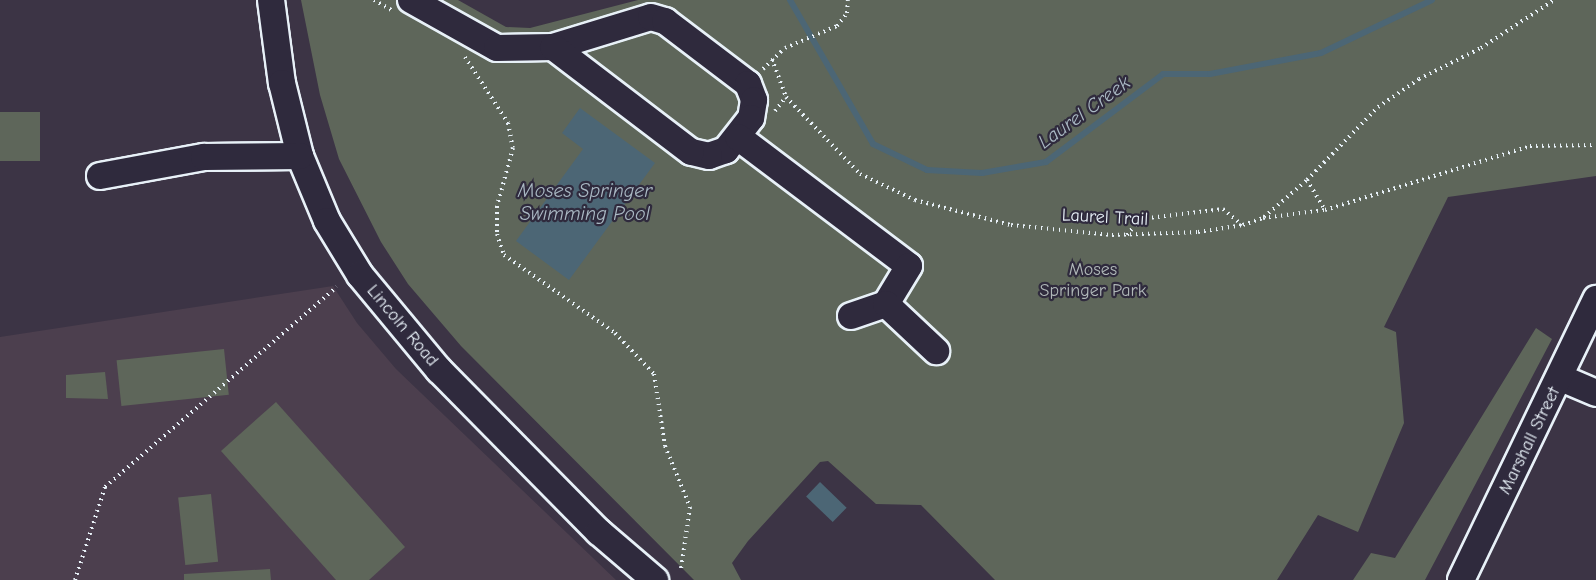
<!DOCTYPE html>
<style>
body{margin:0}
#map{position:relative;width:1596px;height:580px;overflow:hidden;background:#3c3445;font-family:"Comic Neue",sans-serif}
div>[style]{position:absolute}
.built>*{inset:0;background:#4c3f4e}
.green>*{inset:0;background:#5e665a;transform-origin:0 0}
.water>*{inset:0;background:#4c6675;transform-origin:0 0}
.stream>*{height:6px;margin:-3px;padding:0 3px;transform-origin:3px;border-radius:3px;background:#4c6675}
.path>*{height:4px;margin-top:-2px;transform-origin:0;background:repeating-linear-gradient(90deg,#e8f1f8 0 1.5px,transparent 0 6px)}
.roads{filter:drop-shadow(2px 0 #e8f1f8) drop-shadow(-2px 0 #e8f1f8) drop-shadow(0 2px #e8f1f8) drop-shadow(0 -2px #e8f1f8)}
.minor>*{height:26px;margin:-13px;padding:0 13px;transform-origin:13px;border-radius:13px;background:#2f2a3d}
span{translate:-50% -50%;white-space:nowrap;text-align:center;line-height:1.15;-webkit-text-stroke:4.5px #2f2a3d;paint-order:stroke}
.street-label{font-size:18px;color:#e8f1f8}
.park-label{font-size:18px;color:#b1b9b9}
.water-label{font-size:20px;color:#aab9c4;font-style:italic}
</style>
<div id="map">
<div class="built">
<i style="clip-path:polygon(333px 286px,357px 323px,396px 369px,616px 580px,0 580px,0 337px)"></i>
</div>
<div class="green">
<i style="clip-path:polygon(301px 0,458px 0,506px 27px,530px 28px,638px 0,1596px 0,1596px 176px,1448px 197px,1384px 327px,1396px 332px,1404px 423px,1358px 532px,1318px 515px,1277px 580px,995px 580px,921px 505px,876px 504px,828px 461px,820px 462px,748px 541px,732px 563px,741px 580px,694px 580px,461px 346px,408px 284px,381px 242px,339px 159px,320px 95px)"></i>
<i style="left:0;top:112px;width:40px;height:49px"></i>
<i style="clip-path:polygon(1536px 328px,1552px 339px,1425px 580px,1353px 580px,1371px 553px,1395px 558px)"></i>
<i style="left:224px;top:349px;width:46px;height:108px;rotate:84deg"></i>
<i style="clip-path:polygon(105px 372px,108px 399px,66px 398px,66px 375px)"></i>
<i style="clip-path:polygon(276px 402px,405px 547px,369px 580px,336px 580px,221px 451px)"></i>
<i style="left:211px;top:494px;width:68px;height:33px;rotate:84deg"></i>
<i style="clip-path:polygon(270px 569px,271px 580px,184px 580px,184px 574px)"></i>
</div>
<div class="water">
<i style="clip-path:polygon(580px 108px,655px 163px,569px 280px,516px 241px,583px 149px,562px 133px)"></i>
<i style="left:820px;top:482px;width:37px;height:20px;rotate:44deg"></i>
</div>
<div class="stream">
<i style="left:790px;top:0;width:166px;rotate:60deg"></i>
<i style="left:873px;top:144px;width:60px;rotate:25.7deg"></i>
<i style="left:927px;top:170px;width:55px;rotate:3.1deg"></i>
<i style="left:982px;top:173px;width:65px;rotate:-9.8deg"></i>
<i style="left:1046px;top:162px;width:146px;rotate:-36.9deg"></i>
<i style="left:1163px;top:74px;width:47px"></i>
<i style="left:1210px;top:74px;width:113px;rotate:-10.7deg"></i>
<i style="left:1321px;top:53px;width:123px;rotate:-25.5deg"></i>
</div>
<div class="path">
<i style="left:374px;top:0;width:20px;rotate:30deg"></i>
<i style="left:465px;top:57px;width:79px;rotate:56.9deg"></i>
<i style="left:508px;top:123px;width:25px;rotate:79deg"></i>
<i style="left:513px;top:148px;width:60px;rotate:105.4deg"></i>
<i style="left:497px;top:206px;width:28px;rotate:90deg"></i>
<i style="left:497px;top:234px;width:22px;rotate:72deg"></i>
<i style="left:504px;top:255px;width:136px;rotate:35.1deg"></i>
<i style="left:615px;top:333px;width:57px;rotate:46.4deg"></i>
<i style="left:654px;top:374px;width:73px;rotate:81.3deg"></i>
<i style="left:665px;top:446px;width:66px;rotate:67.7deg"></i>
<i style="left:690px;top:507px;width:63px;rotate:98.3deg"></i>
<i style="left:772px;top:59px;width:40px;rotate:69.8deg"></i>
<i style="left:786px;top:97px;width:107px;rotate:46.1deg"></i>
<i style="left:860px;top:174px;width:61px;rotate:25.3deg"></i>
<i style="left:915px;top:200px;width:99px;rotate:14.6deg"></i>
<i style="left:1011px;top:225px;width:101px;rotate:5.7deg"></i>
<i style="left:1112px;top:235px;width:86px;rotate:-2deg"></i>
<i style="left:1198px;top:232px;width:46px;rotate:-8.8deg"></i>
<i style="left:1243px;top:225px;width:21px;rotate:-19deg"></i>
<i style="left:1263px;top:218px;width:63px;rotate:-7.4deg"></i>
<i style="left:1325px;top:210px;width:215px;rotate:-17.3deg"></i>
<i style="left:1530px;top:146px;width:66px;rotate:-0.9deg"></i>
<i style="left:763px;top:69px;width:30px;rotate:-44deg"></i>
<i style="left:785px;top:48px;width:56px;rotate:-22.9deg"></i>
<i style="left:837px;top:26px;width:16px;rotate:-52deg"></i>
<i style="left:847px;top:13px;width:13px;rotate:-86deg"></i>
<i style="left:775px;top:111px;width:18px;rotate:-52deg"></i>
<i style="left:1307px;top:180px;width:35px;rotate:59deg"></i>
<i style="left:1264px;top:217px;width:57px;rotate:-40.7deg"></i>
<i style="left:1307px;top:180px;width:102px;rotate:-45.8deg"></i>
<i style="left:1378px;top:107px;width:50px;rotate:-34.3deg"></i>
<i style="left:1419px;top:79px;width:69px;rotate:-26.6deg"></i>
<i style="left:1481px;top:48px;width:87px;rotate:-33.3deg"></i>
<i style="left:1127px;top:235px;width:21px;rotate:-51deg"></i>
<i style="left:1140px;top:219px;width:84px;rotate:-6.9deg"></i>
<i style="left:1223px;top:209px;width:25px;rotate:40deg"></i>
<i style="left:75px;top:580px;width:98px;rotate:-72.1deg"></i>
<i style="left:105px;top:487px;width:306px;rotate:-40.8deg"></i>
</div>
<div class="roads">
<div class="minor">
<i style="left:271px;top:0;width:84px;rotate:82.5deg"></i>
<i style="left:282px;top:83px;width:75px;rotate:76.1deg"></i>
<i style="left:300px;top:156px;width:70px;rotate:67.4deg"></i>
<i style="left:327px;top:221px;width:63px;rotate:58.6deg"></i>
<i style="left:360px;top:275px;width:124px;rotate:50.3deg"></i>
<i style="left:439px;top:370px;width:228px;rotate:45.4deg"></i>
<i style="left:599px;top:532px;width:74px;rotate:40.6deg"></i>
<i style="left:411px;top:0;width:98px;rotate:29.2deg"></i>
<i style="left:497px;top:48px;width:56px;rotate:-1deg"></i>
<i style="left:553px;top:47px;width:102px;rotate:-17deg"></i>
<i style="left:651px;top:17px;width:15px;rotate:16deg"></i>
<i style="left:665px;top:21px;width:104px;rotate:37.2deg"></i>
<i style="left:748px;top:84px;width:17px;rotate:69deg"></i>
<i style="left:754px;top:100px;width:18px;rotate:99deg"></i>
<i style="left:751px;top:118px;width:41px;rotate:128deg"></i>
<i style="left:726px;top:150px;width:18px;rotate:161deg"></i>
<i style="left:709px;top:156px;width:18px;rotate:-167deg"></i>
<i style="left:691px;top:152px;width:173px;rotate:-142.7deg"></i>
<i style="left:738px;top:137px;width:214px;rotate:37deg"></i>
<i style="left:909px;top:266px;width:44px;rotate:121.2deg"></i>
<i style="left:886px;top:304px;width:37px;rotate:161deg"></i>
<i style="left:100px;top:176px;width:106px;rotate:-10.4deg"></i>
<i style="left:204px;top:157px;width:96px;rotate:-0.6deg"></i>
<i style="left:886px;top:304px;width:69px;rotate:43.2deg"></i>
<i style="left:1561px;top:378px;width:38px;rotate:23deg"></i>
<i style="left:1461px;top:580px;width:312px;rotate:-64.3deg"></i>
</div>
</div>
<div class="street-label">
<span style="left:1105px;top:218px;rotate:3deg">Laurel Trail</span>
<span style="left:402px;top:326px;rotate:50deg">Lincoln Road</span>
<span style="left:1530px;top:441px;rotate:-64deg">Marshall Street</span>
</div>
<div class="park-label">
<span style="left:1093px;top:281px">Moses<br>Springer Park</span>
</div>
<div class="water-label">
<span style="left:1084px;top:112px;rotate:-36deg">Laurel Creek</span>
<span style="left:585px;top:202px">Moses Springer<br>Swimming Pool</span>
</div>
</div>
